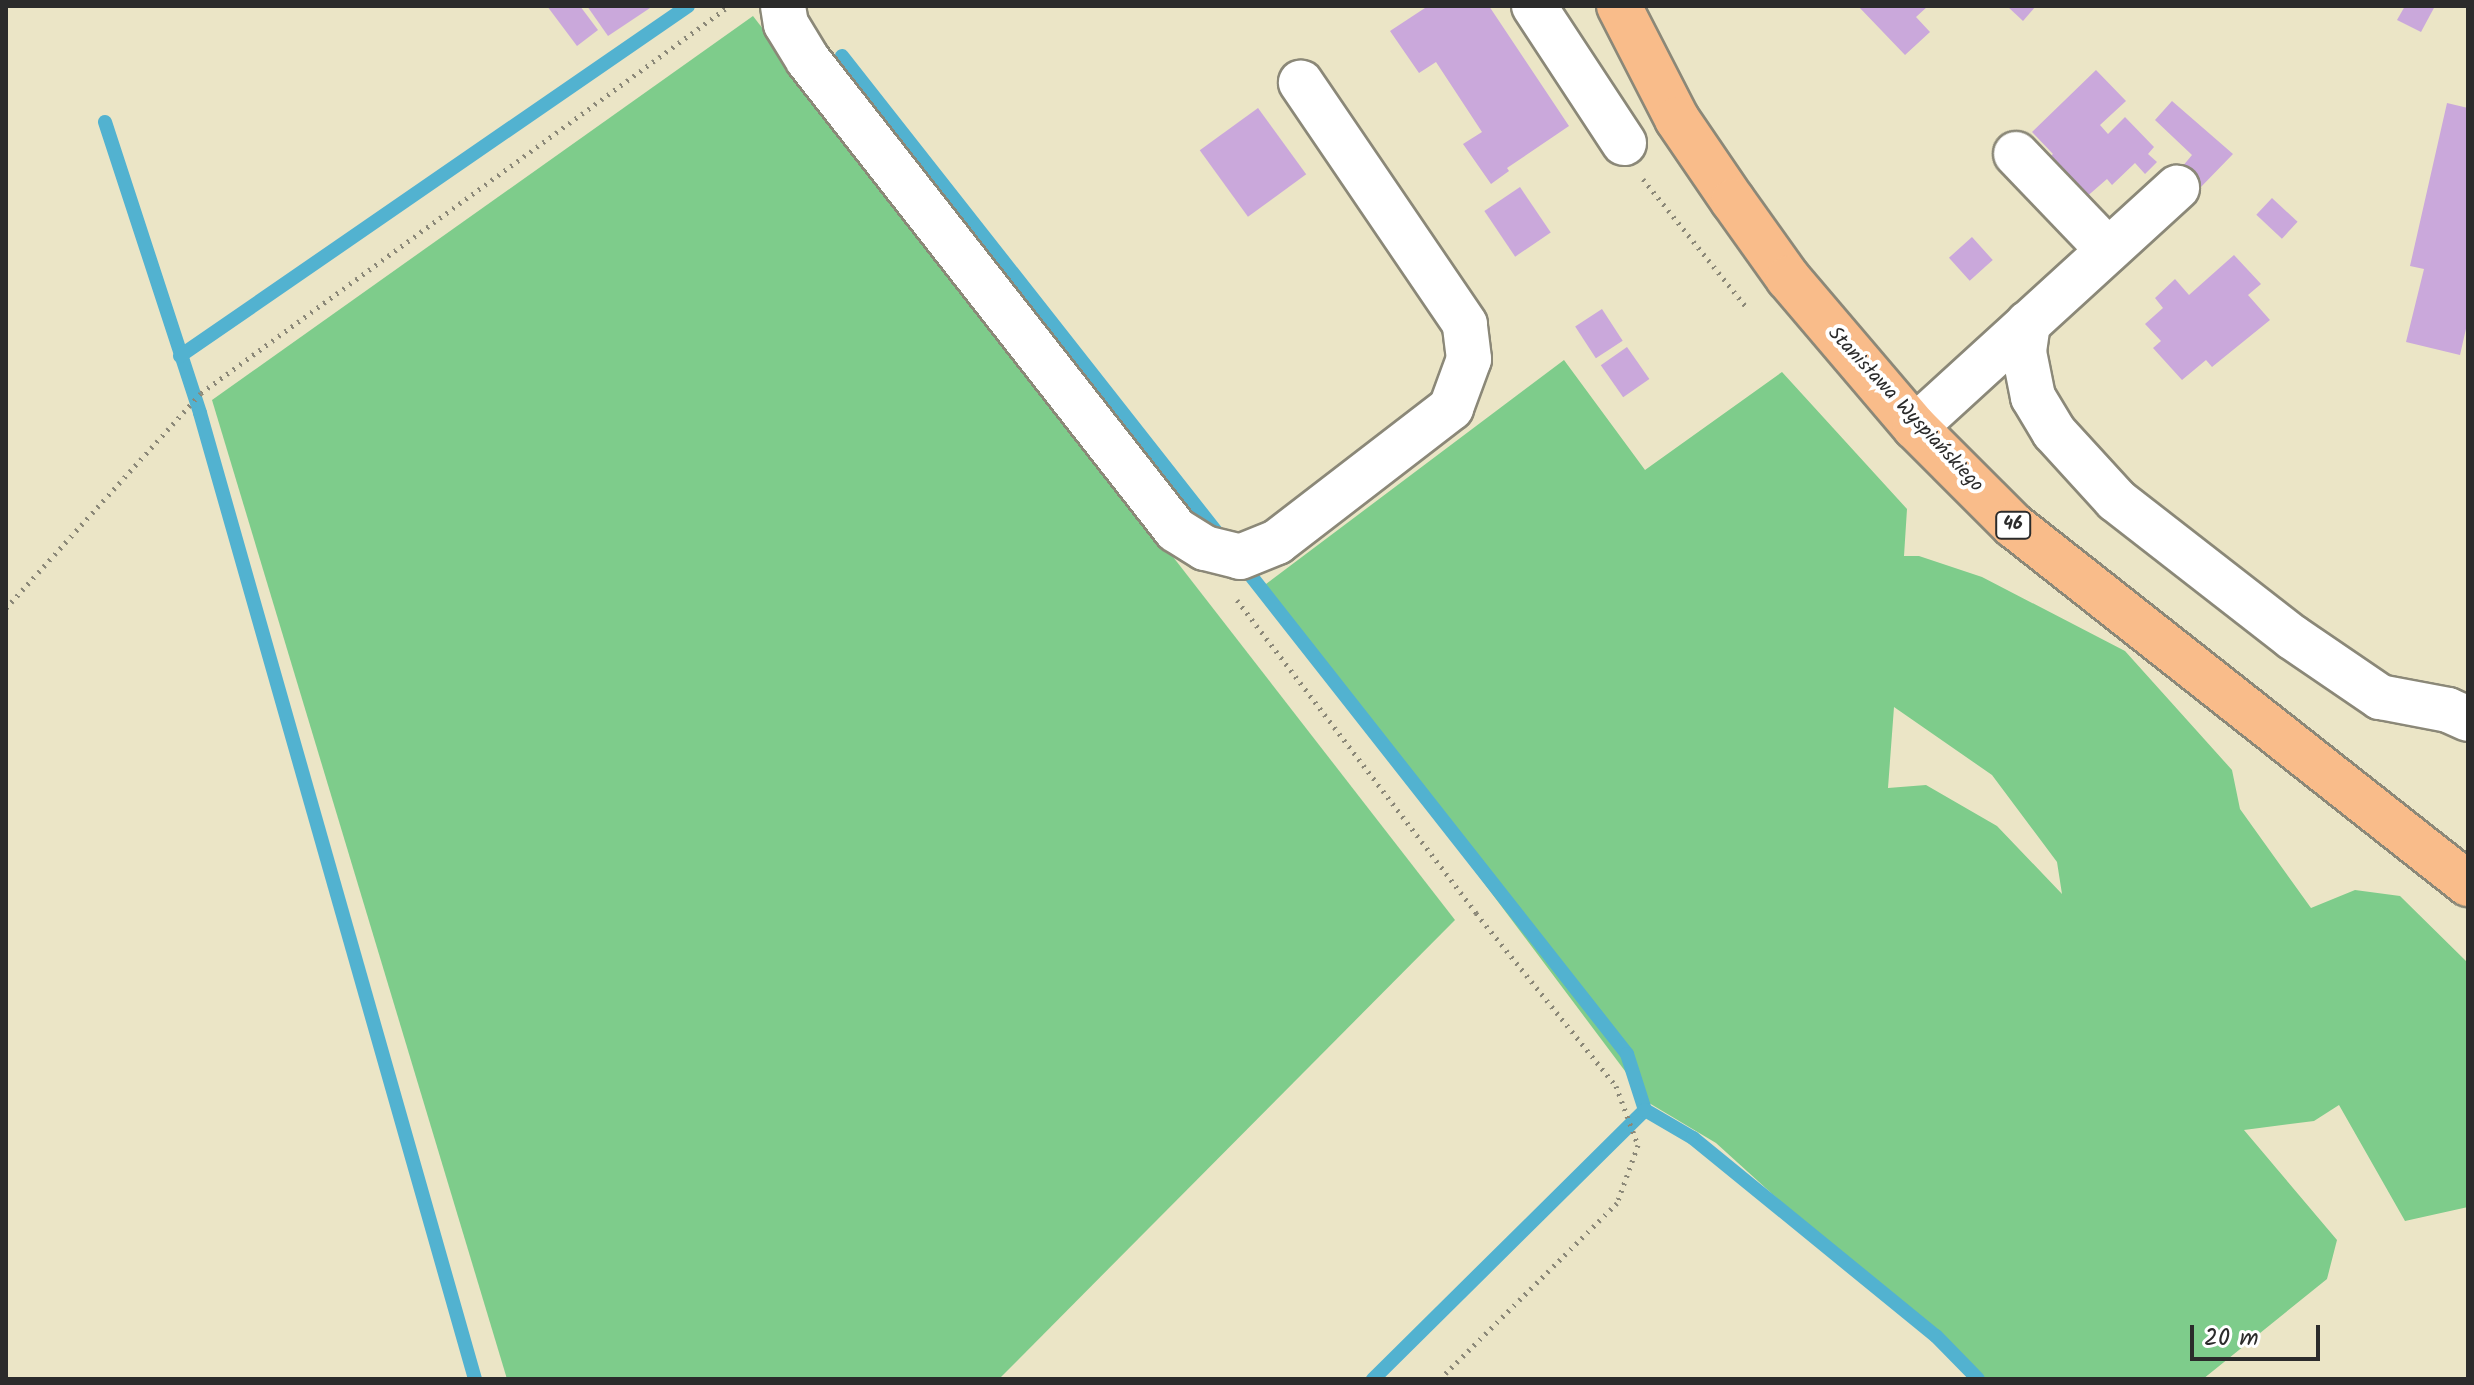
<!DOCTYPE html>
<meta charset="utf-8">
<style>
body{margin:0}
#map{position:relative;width:2474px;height:1385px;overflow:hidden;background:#ebe5c6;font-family:Kalam,sans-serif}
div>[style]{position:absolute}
.green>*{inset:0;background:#7ecc8b}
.stream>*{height:14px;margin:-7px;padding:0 7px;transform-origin:7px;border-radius:7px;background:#52b2d0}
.building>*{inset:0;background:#caa8db;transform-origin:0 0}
.path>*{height:5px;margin-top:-2.5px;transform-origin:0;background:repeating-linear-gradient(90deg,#8b8878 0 2px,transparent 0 8px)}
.roads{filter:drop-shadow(2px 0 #8b8878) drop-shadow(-2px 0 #8b8878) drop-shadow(0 2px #8b8878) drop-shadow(0 -2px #8b8878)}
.minor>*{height:44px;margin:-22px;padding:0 22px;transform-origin:22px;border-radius:22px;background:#fff}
.major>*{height:44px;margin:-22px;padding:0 22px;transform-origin:22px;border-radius:22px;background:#f9bc8a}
span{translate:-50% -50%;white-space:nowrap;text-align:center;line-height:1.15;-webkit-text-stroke:8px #fff;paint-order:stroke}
.shield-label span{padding:2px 6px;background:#fff;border:2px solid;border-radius:6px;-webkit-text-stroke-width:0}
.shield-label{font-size:18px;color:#2b2b2b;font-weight:700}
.street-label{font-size:20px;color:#2b2b2b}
.frame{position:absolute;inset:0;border:8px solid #2b2b2b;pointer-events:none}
.scale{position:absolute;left:2190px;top:1325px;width:130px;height:36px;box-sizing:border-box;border:4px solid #2b2b2b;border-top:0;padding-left:10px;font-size:24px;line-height:28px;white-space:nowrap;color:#2b2b2b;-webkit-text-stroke:6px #fff;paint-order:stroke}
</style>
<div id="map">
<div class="green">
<i style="clip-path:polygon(753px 16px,1455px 920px,999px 1379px,507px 1379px,212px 400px)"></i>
<i style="clip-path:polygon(evenodd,1564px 360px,1645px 470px,1782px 372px,1907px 509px,1904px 556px,1919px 556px,1982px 577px,2125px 651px,2232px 770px,2240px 809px,2311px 908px,2355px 890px,2400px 896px,2468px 963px,2468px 1207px,2405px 1221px,2339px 1105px,2314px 1121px,2244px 1130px,2337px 1240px,2327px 1279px,2203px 1379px,1976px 1379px,1716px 1143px,1649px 1103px,1262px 587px,1564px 360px,1894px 707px,1992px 775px,2057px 862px,2062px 894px,1997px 826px,1926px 785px,1888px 788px,1894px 707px)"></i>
</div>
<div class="stream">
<i style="left:842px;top:56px;width:615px;rotate:51.81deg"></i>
<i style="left:105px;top:122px;width:306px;rotate:71.9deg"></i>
<i style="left:200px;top:413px;width:1004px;rotate:74.11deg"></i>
<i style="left:180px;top:356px;width:617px;rotate:-34.57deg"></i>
<i style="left:1240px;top:562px;width:626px;rotate:51.81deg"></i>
<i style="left:1627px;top:1054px;width:59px;rotate:72.2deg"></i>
<i style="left:1645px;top:1110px;width:383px;rotate:135.3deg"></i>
<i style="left:1645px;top:1110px;width:56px;rotate:30.3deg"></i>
<i style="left:1693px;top:1138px;width:313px;rotate:39.2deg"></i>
<i style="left:1936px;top:1336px;width:60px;rotate:45.7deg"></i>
</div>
<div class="building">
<i style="clip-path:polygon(547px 6px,580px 6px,598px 30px,577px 46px)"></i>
<i style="clip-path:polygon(587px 6px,653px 6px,608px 36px)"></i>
<i style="clip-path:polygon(1428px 6px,1489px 6px,1569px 126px,1507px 168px,1509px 171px,1491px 184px,1463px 144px,1482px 132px,1436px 62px,1419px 73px,1390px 31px)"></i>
<i style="clip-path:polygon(1858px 6px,1928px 6px,1916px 17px,1930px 32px,1905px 55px)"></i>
<i style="clip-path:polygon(2007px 6px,2036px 6px,2023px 21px)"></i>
<i style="clip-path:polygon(2405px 6px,2435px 6px,2421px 32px,2397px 20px)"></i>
<i style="clip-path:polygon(2096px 70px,2126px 101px,2100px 125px,2108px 134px,2125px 117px,2154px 147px,2148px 154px,2157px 162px,2145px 174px,2135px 163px,2112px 185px,2107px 179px,2084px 199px,2047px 159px,2053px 154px,2032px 132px)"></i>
<i style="clip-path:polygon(2172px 101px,2233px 154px,2198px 190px,2177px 173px,2192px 155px,2155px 120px)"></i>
<i style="clip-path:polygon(2447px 103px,2468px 108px,2468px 320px,2460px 355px,2406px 342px,2424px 269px,2410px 266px)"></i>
<i style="left:1258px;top:108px;width:82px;height:72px;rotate:54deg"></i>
<i style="left:1520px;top:187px;width:55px;height:43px;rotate:56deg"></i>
<i style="left:2272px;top:198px;width:35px;height:23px;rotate:43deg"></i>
<i style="left:1972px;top:237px;width:31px;height:31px;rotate:48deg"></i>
<i style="clip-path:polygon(2234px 255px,2261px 284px,2248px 295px,2270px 320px,2212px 367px,2206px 360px,2182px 380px,2153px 348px,2161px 341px,2145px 324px,2163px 308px,2155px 298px,2175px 279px,2189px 295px)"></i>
<i style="left:1602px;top:309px;width:38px;height:32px;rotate:57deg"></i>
<i style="left:1627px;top:347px;width:39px;height:32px;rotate:55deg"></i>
</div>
<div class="path">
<i style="left:1643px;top:179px;width:167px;rotate:51.1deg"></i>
<i style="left:1237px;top:600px;width:394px;rotate:52.6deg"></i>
<i style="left:1476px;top:913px;width:223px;rotate:51deg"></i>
<i style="left:1616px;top:1086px;width:63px;rotate:69.6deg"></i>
<i style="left:1638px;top:1145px;width:62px;rotate:109.9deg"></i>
<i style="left:1617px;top:1203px;width:250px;rotate:135.2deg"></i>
<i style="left:6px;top:608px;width:290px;rotate:-47.8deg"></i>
<i style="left:201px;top:393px;width:655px;rotate:-36.24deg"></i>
</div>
<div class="roads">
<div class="minor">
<i style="left:783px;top:6px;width:18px;rotate:81deg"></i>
<i style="left:786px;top:24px;width:42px;rotate:58.6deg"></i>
<i style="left:808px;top:60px;width:597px;rotate:51.94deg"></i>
<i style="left:1176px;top:530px;width:34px;rotate:32deg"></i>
<i style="left:1205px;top:548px;width:36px;rotate:14deg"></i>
<i style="left:1240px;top:557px;width:40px;rotate:-22deg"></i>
<i style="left:1277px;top:542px;width:220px;rotate:-37.6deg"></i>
<i style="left:1451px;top:408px;width:52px;rotate:-69.8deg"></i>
<i style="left:1469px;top:359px;width:35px;rotate:-97deg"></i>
<i style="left:1465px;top:324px;width:292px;rotate:-124.2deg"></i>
<i style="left:1534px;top:6px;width:164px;rotate:56.7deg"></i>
<i style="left:2016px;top:154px;width:133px;rotate:46.2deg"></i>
<i style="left:2028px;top:323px;width:29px;rotate:98deg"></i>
<i style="left:2024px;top:352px;width:46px;rotate:78.7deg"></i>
<i style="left:2033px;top:397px;width:41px;rotate:59deg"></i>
<i style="left:2054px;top:432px;width:92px;rotate:47.6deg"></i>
<i style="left:2116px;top:500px;width:223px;rotate:37.9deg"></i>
<i style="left:2292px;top:637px;width:107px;rotate:34.3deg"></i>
<i style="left:2380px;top:697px;width:69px;rotate:10.8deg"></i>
<i style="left:2448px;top:710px;width:22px;rotate:24deg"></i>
<i style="left:1915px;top:427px;width:355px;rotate:-42.4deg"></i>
</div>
<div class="major">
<i style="left:1619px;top:6px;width:127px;rotate:62.8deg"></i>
<i style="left:1677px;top:119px;width:99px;rotate:55.7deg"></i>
<i style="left:1733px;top:201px;width:95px;rotate:54.5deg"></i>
<i style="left:1788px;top:278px;width:196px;rotate:49.6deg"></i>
<i style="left:1915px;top:427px;width:139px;rotate:45deg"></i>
<i style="left:2013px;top:525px;width:580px;rotate:38.27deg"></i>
</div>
</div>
<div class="shield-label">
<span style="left:2013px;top:525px">46</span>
</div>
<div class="street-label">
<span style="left:1905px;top:410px;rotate:47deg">Stanisława Wyspiańskiego</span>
</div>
<div class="frame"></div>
<div class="scale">20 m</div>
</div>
